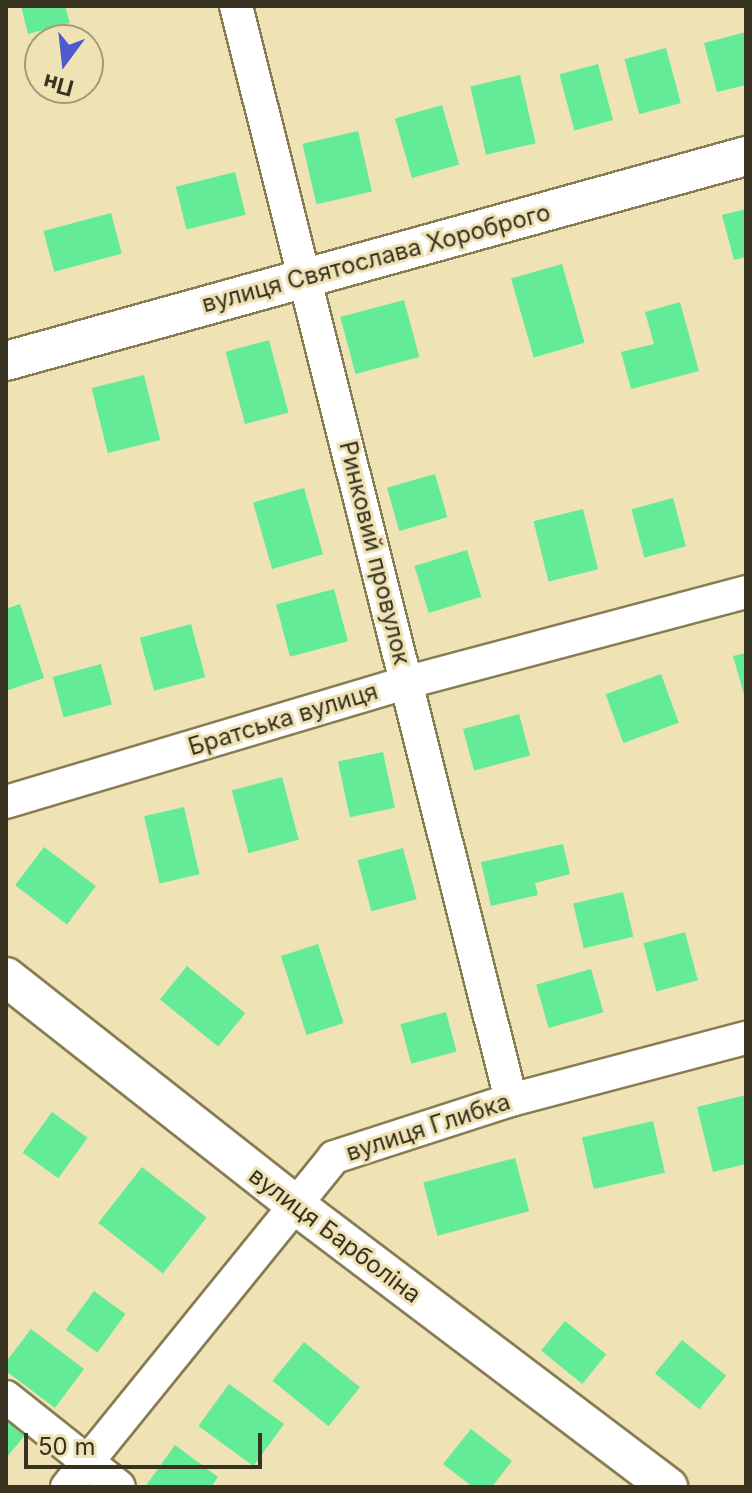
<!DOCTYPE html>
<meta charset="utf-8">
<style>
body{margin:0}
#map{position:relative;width:752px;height:1493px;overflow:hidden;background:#efe2b5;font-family:Inter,sans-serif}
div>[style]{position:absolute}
.building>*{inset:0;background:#64eb98;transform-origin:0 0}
.roads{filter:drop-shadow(2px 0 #887c52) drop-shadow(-2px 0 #887c52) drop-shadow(0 2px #887c52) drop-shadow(0 -2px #887c52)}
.minor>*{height:32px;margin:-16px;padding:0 16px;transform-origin:16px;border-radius:16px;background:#fff}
.tertiary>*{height:38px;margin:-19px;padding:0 19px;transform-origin:19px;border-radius:19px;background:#fff}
span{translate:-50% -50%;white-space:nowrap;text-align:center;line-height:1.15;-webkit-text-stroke:6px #efe2b5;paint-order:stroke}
.street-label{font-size:24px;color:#383321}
.frame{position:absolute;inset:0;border:8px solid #383321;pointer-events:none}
.north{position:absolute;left:24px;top:24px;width:80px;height:80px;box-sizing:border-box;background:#efe2b5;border:2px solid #a69c7a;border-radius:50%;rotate:195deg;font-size:22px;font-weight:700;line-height:32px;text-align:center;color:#383321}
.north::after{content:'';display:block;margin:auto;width:28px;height:36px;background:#4e5bd0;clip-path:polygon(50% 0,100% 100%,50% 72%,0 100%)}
.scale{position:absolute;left:24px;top:1433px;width:238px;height:36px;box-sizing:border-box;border:4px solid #383321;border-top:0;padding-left:10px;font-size:24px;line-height:28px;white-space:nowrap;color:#383321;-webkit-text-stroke:6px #efe2b5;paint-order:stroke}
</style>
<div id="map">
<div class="building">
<i style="clip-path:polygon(21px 6px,65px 6px,70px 23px,28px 34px)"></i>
<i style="clip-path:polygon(746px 32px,746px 85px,717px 92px,704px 43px)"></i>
<i style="left:666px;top:48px;width:57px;height:43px;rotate:75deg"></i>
<i style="left:598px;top:64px;width:58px;height:40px;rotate:75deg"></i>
<i style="left:520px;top:75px;width:70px;height:51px;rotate:77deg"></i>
<i style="left:442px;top:105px;width:62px;height:49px;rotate:74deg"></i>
<i style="left:358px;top:131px;width:62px;height:57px;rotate:77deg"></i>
<i style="left:235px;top:172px;width:44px;height:61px;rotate:76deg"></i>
<i style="clip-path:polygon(746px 209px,746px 257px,734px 260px,722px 215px)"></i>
<i style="left:111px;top:213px;width:42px;height:70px;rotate:75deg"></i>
<i style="left:562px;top:264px;width:82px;height:53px;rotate:74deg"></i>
<i style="left:404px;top:300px;width:59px;height:66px;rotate:75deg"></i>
<i style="clip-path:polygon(680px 302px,699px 371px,631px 389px,621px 352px,654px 344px,645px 312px)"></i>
<i style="left:269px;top:340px;width:75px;height:45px;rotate:75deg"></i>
<i style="left:144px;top:375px;width:67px;height:54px;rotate:76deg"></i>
<i style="left:435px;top:474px;width:45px;height:50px;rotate:74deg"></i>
<i style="left:304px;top:488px;width:69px;height:53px;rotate:74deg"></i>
<i style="left:673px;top:498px;width:50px;height:43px;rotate:75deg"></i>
<i style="left:583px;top:509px;width:62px;height:51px;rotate:76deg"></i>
<i style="left:467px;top:550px;width:49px;height:55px;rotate:73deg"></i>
<i style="left:334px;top:589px;width:54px;height:60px;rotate:75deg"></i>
<i style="clip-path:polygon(20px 604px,44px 678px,6px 691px,6px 609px)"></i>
<i style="left:191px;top:624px;width:55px;height:53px;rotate:75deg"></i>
<i style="clip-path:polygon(746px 653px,746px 698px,745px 698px,733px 656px)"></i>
<i style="left:101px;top:664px;width:42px;height:50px;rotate:75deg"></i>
<i style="left:661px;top:674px;width:52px;height:59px;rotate:70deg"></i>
<i style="left:519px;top:714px;width:43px;height:58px;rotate:75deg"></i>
<i style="left:383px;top:752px;width:57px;height:46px;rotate:78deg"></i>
<i style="left:282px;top:777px;width:65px;height:52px;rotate:75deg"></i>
<i style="left:184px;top:807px;width:69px;height:41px;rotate:77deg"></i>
<i style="clip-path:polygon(563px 844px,570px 874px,535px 883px,538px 895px,491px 906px,481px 862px)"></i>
<i style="left:44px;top:847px;width:65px;height:48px;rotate:37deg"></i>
<i style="left:403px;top:848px;width:53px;height:47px;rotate:75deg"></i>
<i style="left:623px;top:892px;width:46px;height:51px;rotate:77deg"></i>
<i style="left:685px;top:932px;width:50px;height:43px;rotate:75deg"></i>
<i style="left:318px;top:944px;width:83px;height:39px;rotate:72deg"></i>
<i style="left:187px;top:966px;width:75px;height:43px;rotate:39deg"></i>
<i style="left:591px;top:969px;width:45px;height:57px;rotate:74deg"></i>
<i style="left:446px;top:1012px;width:41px;height:47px;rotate:75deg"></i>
<i style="clip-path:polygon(746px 1095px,746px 1164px,713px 1172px,697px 1107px)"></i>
<i style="left:52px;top:1112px;width:44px;height:50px;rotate:36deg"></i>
<i style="left:653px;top:1121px;width:53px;height:73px;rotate:77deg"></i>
<i style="left:515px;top:1158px;width:55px;height:95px;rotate:75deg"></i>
<i style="left:142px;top:1167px;width:82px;height:71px;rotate:38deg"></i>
<i style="left:94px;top:1291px;width:39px;height:48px;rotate:36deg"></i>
<i style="left:565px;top:1321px;width:53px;height:38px;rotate:39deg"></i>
<i style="clip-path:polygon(31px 1329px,84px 1369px,55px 1408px,6px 1371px,6px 1362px)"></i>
<i style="left:682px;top:1340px;width:57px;height:43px;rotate:39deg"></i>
<i style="left:304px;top:1342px;width:72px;height:50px;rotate:39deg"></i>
<i style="left:229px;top:1384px;width:68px;height:52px;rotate:36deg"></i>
<i style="clip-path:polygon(6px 1415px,27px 1433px,6px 1458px)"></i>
<i style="clip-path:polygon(471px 1429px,512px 1461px,492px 1487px,473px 1487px,443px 1464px)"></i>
<i style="clip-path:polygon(175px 1445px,218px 1477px,211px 1487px,145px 1487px)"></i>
</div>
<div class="roads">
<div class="minor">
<i style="left:236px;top:6px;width:1128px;rotate:75.89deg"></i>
<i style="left:6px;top:802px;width:420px;rotate:-16.6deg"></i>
<i style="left:408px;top:682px;width:350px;rotate:-14.9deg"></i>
<i style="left:6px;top:1397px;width:144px;rotate:38.5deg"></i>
<i style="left:67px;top:1487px;width:424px;rotate:-51deg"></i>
<i style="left:334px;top:1157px;width:186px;rotate:-17.9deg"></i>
<i style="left:511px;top:1100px;width:243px;rotate:-14.8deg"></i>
</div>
<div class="tertiary">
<i style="left:6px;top:361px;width:768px;rotate:-15.48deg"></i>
<i style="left:6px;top:977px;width:372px;rotate:38.2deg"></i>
<i style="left:298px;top:1207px;width:464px;rotate:37.1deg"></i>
</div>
</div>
<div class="street-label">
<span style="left:376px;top:258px;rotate:-15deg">вулиця Святослава Хороброго</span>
<span style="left:375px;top:553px;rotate:76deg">Ринковий провулок</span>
<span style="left:283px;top:719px;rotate:-17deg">Братська вулиця</span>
<span style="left:428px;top:1127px;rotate:-18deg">вулиця Глибка</span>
<span style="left:335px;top:1235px;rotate:37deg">вулиця Барболіна</span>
</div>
<div class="frame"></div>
<div class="north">Пн</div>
<div class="scale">50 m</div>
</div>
